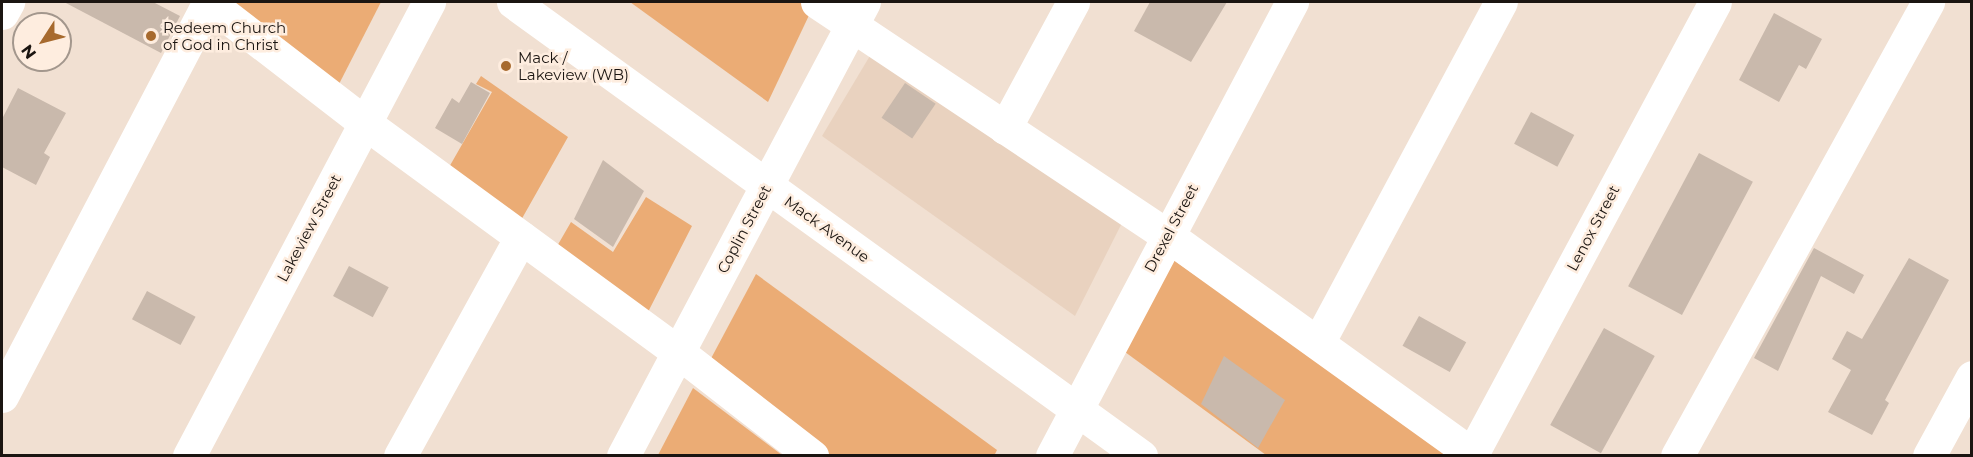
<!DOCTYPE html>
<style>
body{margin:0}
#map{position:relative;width:1973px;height:457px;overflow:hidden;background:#f1e0d2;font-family:Montserrat,sans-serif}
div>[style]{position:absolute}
.built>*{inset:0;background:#e9d2bf}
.green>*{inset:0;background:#ebac75}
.building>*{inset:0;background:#c9b9ac;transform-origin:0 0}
.minor>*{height:33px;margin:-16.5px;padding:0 16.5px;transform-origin:16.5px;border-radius:16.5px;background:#fff}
.major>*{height:33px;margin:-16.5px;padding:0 16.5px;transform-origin:16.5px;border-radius:16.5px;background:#fff}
.dots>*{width:16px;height:16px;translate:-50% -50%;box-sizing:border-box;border:3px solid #feeddf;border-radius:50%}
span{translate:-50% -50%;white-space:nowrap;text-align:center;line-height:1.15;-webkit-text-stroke:5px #feeddf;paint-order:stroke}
.poi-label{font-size:15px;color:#1b1511}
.left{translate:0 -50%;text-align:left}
.street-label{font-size:15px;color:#1b1511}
.frame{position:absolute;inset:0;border:3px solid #1b1511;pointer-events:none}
.north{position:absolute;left:12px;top:12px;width:60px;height:60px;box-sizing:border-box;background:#feeddf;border:2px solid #a3978d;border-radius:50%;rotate:234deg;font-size:16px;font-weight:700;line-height:24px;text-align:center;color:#1b1511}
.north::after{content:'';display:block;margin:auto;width:21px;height:27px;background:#a76a2e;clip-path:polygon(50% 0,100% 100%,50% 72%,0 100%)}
</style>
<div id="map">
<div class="built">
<i style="clip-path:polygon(871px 54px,1123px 221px,1075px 316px,822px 136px)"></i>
</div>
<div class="green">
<i style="clip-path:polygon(225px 2px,381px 2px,338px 86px)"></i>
<i style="clip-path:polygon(630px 2px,801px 2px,812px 9px,768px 102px)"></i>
<i style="clip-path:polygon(481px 76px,568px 137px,520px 222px,448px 169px,492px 92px,476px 84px)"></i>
<i style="clip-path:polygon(646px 197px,692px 226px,648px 312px,556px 248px,571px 222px,613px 252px)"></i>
<i style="clip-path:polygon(1172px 259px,1445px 450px,1442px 456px,1266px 455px,1125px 352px)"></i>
<i style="clip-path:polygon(756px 274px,997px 450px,994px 456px,825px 455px,707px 366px)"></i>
<i style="clip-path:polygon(693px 388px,782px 455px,658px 455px)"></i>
</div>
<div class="building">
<i style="clip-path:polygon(64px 2px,153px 2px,180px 16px,161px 53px)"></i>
<i style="clip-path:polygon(1150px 2px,1227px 2px,1191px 62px,1134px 31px)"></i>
<i style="clip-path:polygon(1774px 13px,1822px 39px,1806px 69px,1799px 65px,1779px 102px,1739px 80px)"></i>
<i style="clip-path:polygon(471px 82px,490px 93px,462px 144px,435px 128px,452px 98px,459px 103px)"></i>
<i style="left:905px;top:83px;width:37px;height:42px;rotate:34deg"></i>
<i style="clip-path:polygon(18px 88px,66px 113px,44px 153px,50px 157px,36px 185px,2px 167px,2px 119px)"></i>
<i style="left:1531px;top:112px;width:49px;height:36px;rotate:28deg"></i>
<i style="left:1699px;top:153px;width:61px;height:151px;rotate:28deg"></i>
<i style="clip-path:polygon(603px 160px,644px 191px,613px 247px,574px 219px)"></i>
<i style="clip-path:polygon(1814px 248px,1864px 275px,1854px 294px,1821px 276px,1778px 371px,1754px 358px)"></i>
<i style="clip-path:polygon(1909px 258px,1949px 280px,1885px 400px,1889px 403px,1872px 435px,1828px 412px,1851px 370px,1832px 359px,1847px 331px,1862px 339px)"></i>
<i style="left:349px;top:266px;width:45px;height:34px;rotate:28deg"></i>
<i style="left:147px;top:291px;width:55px;height:32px;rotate:28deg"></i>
<i style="left:1419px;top:316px;width:54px;height:34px;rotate:29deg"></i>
<i style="left:1604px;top:328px;width:58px;height:111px;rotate:29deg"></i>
<i style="clip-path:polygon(1224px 356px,1285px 400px,1258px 448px,1201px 404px)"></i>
</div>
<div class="minor">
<i style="left:208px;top:2px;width:198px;rotate:37.6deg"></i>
<i style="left:365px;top:123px;width:388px;rotate:36.2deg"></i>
<i style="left:678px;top:352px;width:170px;rotate:37.8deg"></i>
<i style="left:817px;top:2px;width:420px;rotate:33.7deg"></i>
<i style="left:1167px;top:235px;width:379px;rotate:35.7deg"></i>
<i style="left:2px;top:13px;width:13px;rotate:-61deg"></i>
<i style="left:1005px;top:128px;width:143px;rotate:-61.6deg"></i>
<i style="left:1318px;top:343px;width:387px;rotate:-61.8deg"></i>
<i style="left:2px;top:396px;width:445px;rotate:-62.3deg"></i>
<i style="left:189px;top:456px;width:514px;rotate:-62.14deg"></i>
<i style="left:400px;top:456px;width:250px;rotate:-61.1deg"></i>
<i style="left:623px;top:456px;width:514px;rotate:-62.04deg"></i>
<i style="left:1052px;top:456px;width:514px;rotate:-62.14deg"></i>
<i style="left:1471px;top:456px;width:515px;rotate:-61.74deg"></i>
<i style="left:1677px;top:456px;width:519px;rotate:-61.06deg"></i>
<i style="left:1929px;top:456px;width:90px;rotate:-61.4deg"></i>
</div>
<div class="major">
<i style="left:513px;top:2px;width:775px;rotate:35.86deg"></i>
</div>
<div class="dots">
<i style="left:151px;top:36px;background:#a76a2e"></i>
<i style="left:506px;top:66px;background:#a76a2e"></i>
</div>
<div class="poi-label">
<span class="left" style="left:163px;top:36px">Redeem Church<br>of God in Christ</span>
<span class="left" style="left:518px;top:66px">Mack /<br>Lakeview (WB)</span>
</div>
<div class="street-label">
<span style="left:309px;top:228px;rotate:-62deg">Lakeview Street</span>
<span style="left:1171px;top:228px;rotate:-62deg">Drexel Street</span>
<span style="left:1593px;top:228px;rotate:-62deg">Lenox Street</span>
<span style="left:744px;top:229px;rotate:-62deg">Coplin Street</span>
<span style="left:827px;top:229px;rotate:36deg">Mack Avenue</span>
</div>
<div class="frame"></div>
<div class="north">N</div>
</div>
